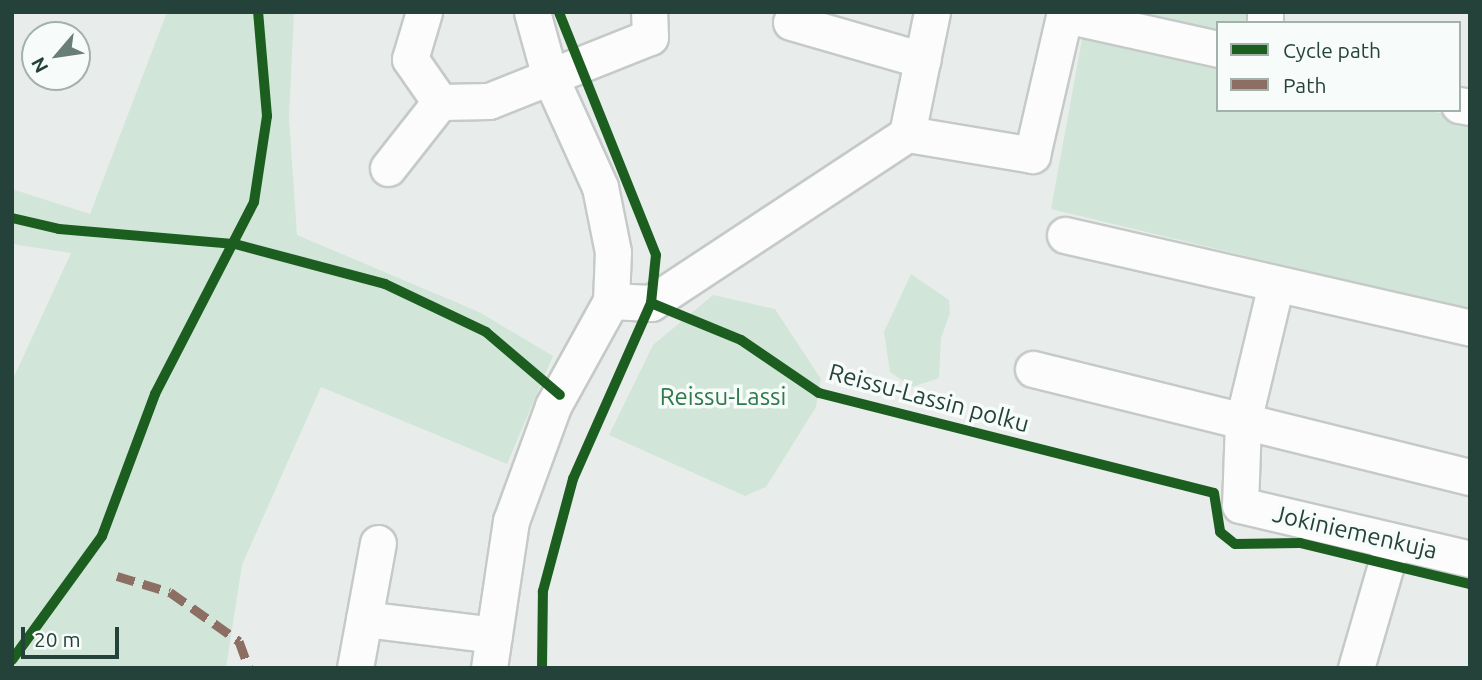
<!DOCTYPE html>
<style>
body{margin:0}
#map{position:relative;width:1482px;height:680px;overflow:hidden;background:#e8edeb;font-family:Ubuntu,sans-serif}
div>[style]{position:absolute}
.green>*{inset:0;background:#d1e6d8}
.roads{filter:drop-shadow(2px 0 #c5cac8) drop-shadow(-2px 0 #c5cac8) drop-shadow(0 2px #c5cac8) drop-shadow(0 -2px #c5cac8)}
.minor>*{height:35px;margin:-17.5px;padding:0 17.5px;transform-origin:17.5px;border-radius:17.5px;background:#fcfcfc}
.quiet>*{height:9px;margin-top:-4.5px;transform-origin:0;background:repeating-linear-gradient(90deg,#8d6e63 0 18px,transparent 0 27px)}
.cycleway>*{height:10px;margin:-5px;padding:0 5px;transform-origin:5px;border-radius:5px;background:#1b5e20}
span{translate:-50% -50%;white-space:nowrap;text-align:center;line-height:1.15;-webkit-text-stroke:7px #f7fbf9;paint-order:stroke}
.park-label{font-size:24px;color:#2d7a4b}
.street-label{font-size:24px;color:#24423a}
.frame{position:absolute;inset:0;border:14px solid #24423a;pointer-events:none}
.legend{position:absolute;left:1216px;top:21px;width:245px;height:91px;box-sizing:border-box;background:#f7fbf9;border:2px solid #a3b1ad;margin:0;padding:9px 12px;list-style:none;font-size:21px;color:#24423a}
.legend li{display:flex;align-items:center;gap:14px;height:35px}
.legend b{width:35px;border:2px solid #a3b1ad}
.north{position:absolute;left:21px;top:21px;width:70px;height:70px;box-sizing:border-box;background:#f7fbf9;border:2px solid #a3b1ad;border-radius:50%;rotate:241deg;font-size:19px;font-weight:700;line-height:28px;text-align:center;color:#24423a}
.north::after{content:'';display:block;margin:auto;width:24px;height:32px;background:#697e78;clip-path:polygon(50% 0,100% 100%,50% 72%,0 100%)}
.scale{position:absolute;left:21px;top:627px;width:98px;height:32px;box-sizing:border-box;border:4px solid #24423a;border-top:0;padding-left:9px;font-size:21px;line-height:24px;white-space:nowrap;color:#24423a;-webkit-text-stroke:5px #f7fbf9;paint-order:stroke}
</style>
<div id="map">
<div class="green">
<i style="clip-path:polygon(167px 12px,294px 12px,289px 118px,297px 235px,479px 312px,553px 356px,507px 464px,321px 387px,242px 565px,226px 668px,12px 668px,12px 381px,71px 253px,12px 244px,12px 189px,90px 214px)"></i>
<i style="clip-path:polygon(1136px 12px,1252px 12px,1254px 23px,1218px 23px,1218px 32px)"></i>
<i style="clip-path:polygon(1083px 34px,1218px 64px,1218px 110px,1426px 110px,1470px 120px,1470px 310px,1051px 209px)"></i>
<i style="clip-path:polygon(911px 274px,949px 300px,950px 313px,941px 338px,939px 378px,912px 387px,890px 372px,884px 332px)"></i>
<i style="clip-path:polygon(713px 295px,775px 309px,821px 379px,816px 407px,766px 487px,745px 496px,609px 435px,653px 345px)"></i>
</div>
<div class="roads">
<div class="minor">
<i style="left:424px;top:12px;width:49px;rotate:106.6deg"></i>
<i style="left:410px;top:59px;width:52px;rotate:55.1deg"></i>
<i style="left:440px;top:102px;width:49px;rotate:-1.2deg"></i>
<i style="left:489px;top:101px;width:173px;rotate:-21.7deg"></i>
<i style="left:650px;top:37px;width:25px;rotate:-92deg"></i>
<i style="left:1065px;top:15px;width:157px;rotate:12.5deg"></i>
<i style="left:791px;top:22px;width:137px;rotate:16.1deg"></i>
<i style="left:1265px;top:23px;width:11px;rotate:-90deg"></i>
<i style="left:1459px;top:105px;width:11px;rotate:10deg"></i>
<i style="left:907px;top:134px;width:125px;rotate:-78.4deg"></i>
<i style="left:388px;top:168px;width:84px;rotate:-51.8deg"></i>
<i style="left:1065px;top:235px;width:416px;rotate:12.9deg"></i>
<i style="left:1276px;top:284px;width:141px;rotate:103.5deg"></i>
<i style="left:1243px;top:421px;width:84px;rotate:92deg"></i>
<i style="left:1240px;top:505px;width:236px;rotate:13.2deg"></i>
<i style="left:611px;top:301px;width:40px;rotate:2.9deg"></i>
<i style="left:651px;top:303px;width:307px;rotate:-33.4deg"></i>
<i style="left:907px;top:134px;width:127px;rotate:9.5deg"></i>
<i style="left:1032px;top:155px;width:147px;rotate:-77deg"></i>
<i style="left:1033px;top:369px;width:450px;rotate:13.9deg"></i>
<i style="left:364px;top:619px;width:131px;rotate:7deg"></i>
<i style="left:355px;top:668px;width:127px;rotate:-79.6deg"></i>
<i style="left:489px;top:668px;width:149px;rotate:-81.5deg"></i>
<i style="left:511px;top:521px;width:122px;rotate:-69.9deg"></i>
<i style="left:553px;top:406px;width:120px;rotate:-61.1deg"></i>
<i style="left:611px;top:301px;width:49px;rotate:-87.7deg"></i>
<i style="left:613px;top:252px;width:66px;rotate:-101.3deg"></i>
<i style="left:600px;top:187px;width:121px;rotate:-114.4deg"></i>
<i style="left:550px;top:77px;width:67px;rotate:-105.5deg"></i>
<i style="left:1356px;top:668px;width:132px;rotate:-73.8deg"></i>
</div>
</div>
<div class="quiet">
<i style="left:117px;top:576px;width:55px;rotate:16.8deg"></i>
<i style="left:170px;top:592px;width:85px;rotate:35.4deg"></i>
<i style="left:239px;top:641px;width:29px;rotate:70deg"></i>
</div>
<div class="cycleway">
<i style="left:12px;top:218px;width:48px;rotate:13.2deg"></i>
<i style="left:59px;top:229px;width:177px;rotate:4.9deg"></i>
<i style="left:235px;top:244px;width:155px;rotate:14.9deg"></i>
<i style="left:385px;top:284px;width:112px;rotate:25.4deg"></i>
<i style="left:486px;top:332px;width:97px;rotate:40.4deg"></i>
<i style="left:651px;top:303px;width:97px;rotate:22.3deg"></i>
<i style="left:741px;top:340px;width:94px;rotate:34.2deg"></i>
<i style="left:819px;top:393px;width:407px;rotate:14.2deg"></i>
<i style="left:1214px;top:493px;width:39px;rotate:81deg"></i>
<i style="left:1220px;top:532px;width:19px;rotate:39deg"></i>
<i style="left:1235px;top:544px;width:65px;rotate:-0.9deg"></i>
<i style="left:1300px;top:543px;width:175px;rotate:13.6deg"></i>
<i style="left:12px;top:660px;width:153px;rotate:-54deg"></i>
<i style="left:102px;top:536px;width:152px;rotate:-69.5deg"></i>
<i style="left:155px;top:394px;width:216px;rotate:-62.7deg"></i>
<i style="left:254px;top:202px;width:87px;rotate:-81.4deg"></i>
<i style="left:267px;top:116px;width:104px;rotate:-94.9deg"></i>
<i style="left:542px;top:668px;width:77px;rotate:-89.3deg"></i>
<i style="left:543px;top:591px;width:116px;rotate:-75deg"></i>
<i style="left:573px;top:479px;width:193px;rotate:-66.1deg"></i>
<i style="left:651px;top:303px;width:48px;rotate:-84.1deg"></i>
<i style="left:656px;top:255px;width:262px;rotate:-111.8deg"></i>
</div>
<div class="park-label">
<span style="left:723px;top:397px">Reissu-Lassi</span>
</div>
<div class="street-label">
<span style="left:929px;top:398px;rotate:15deg">Reissu-Lassin polku</span>
<span style="left:1355px;top:532px;rotate:13deg">Jokiniemenkuja</span>
</div>
<div class="frame"></div>
<ul class="legend">
<li><b style="height:9px;background:#1b5e20"></b>Cycle path</li>
<li><b style="height:9px;background:#8d6e63"></b>Path</li>
</ul>
<div class="north">N</div>
<div class="scale">20 m</div>
</div>
